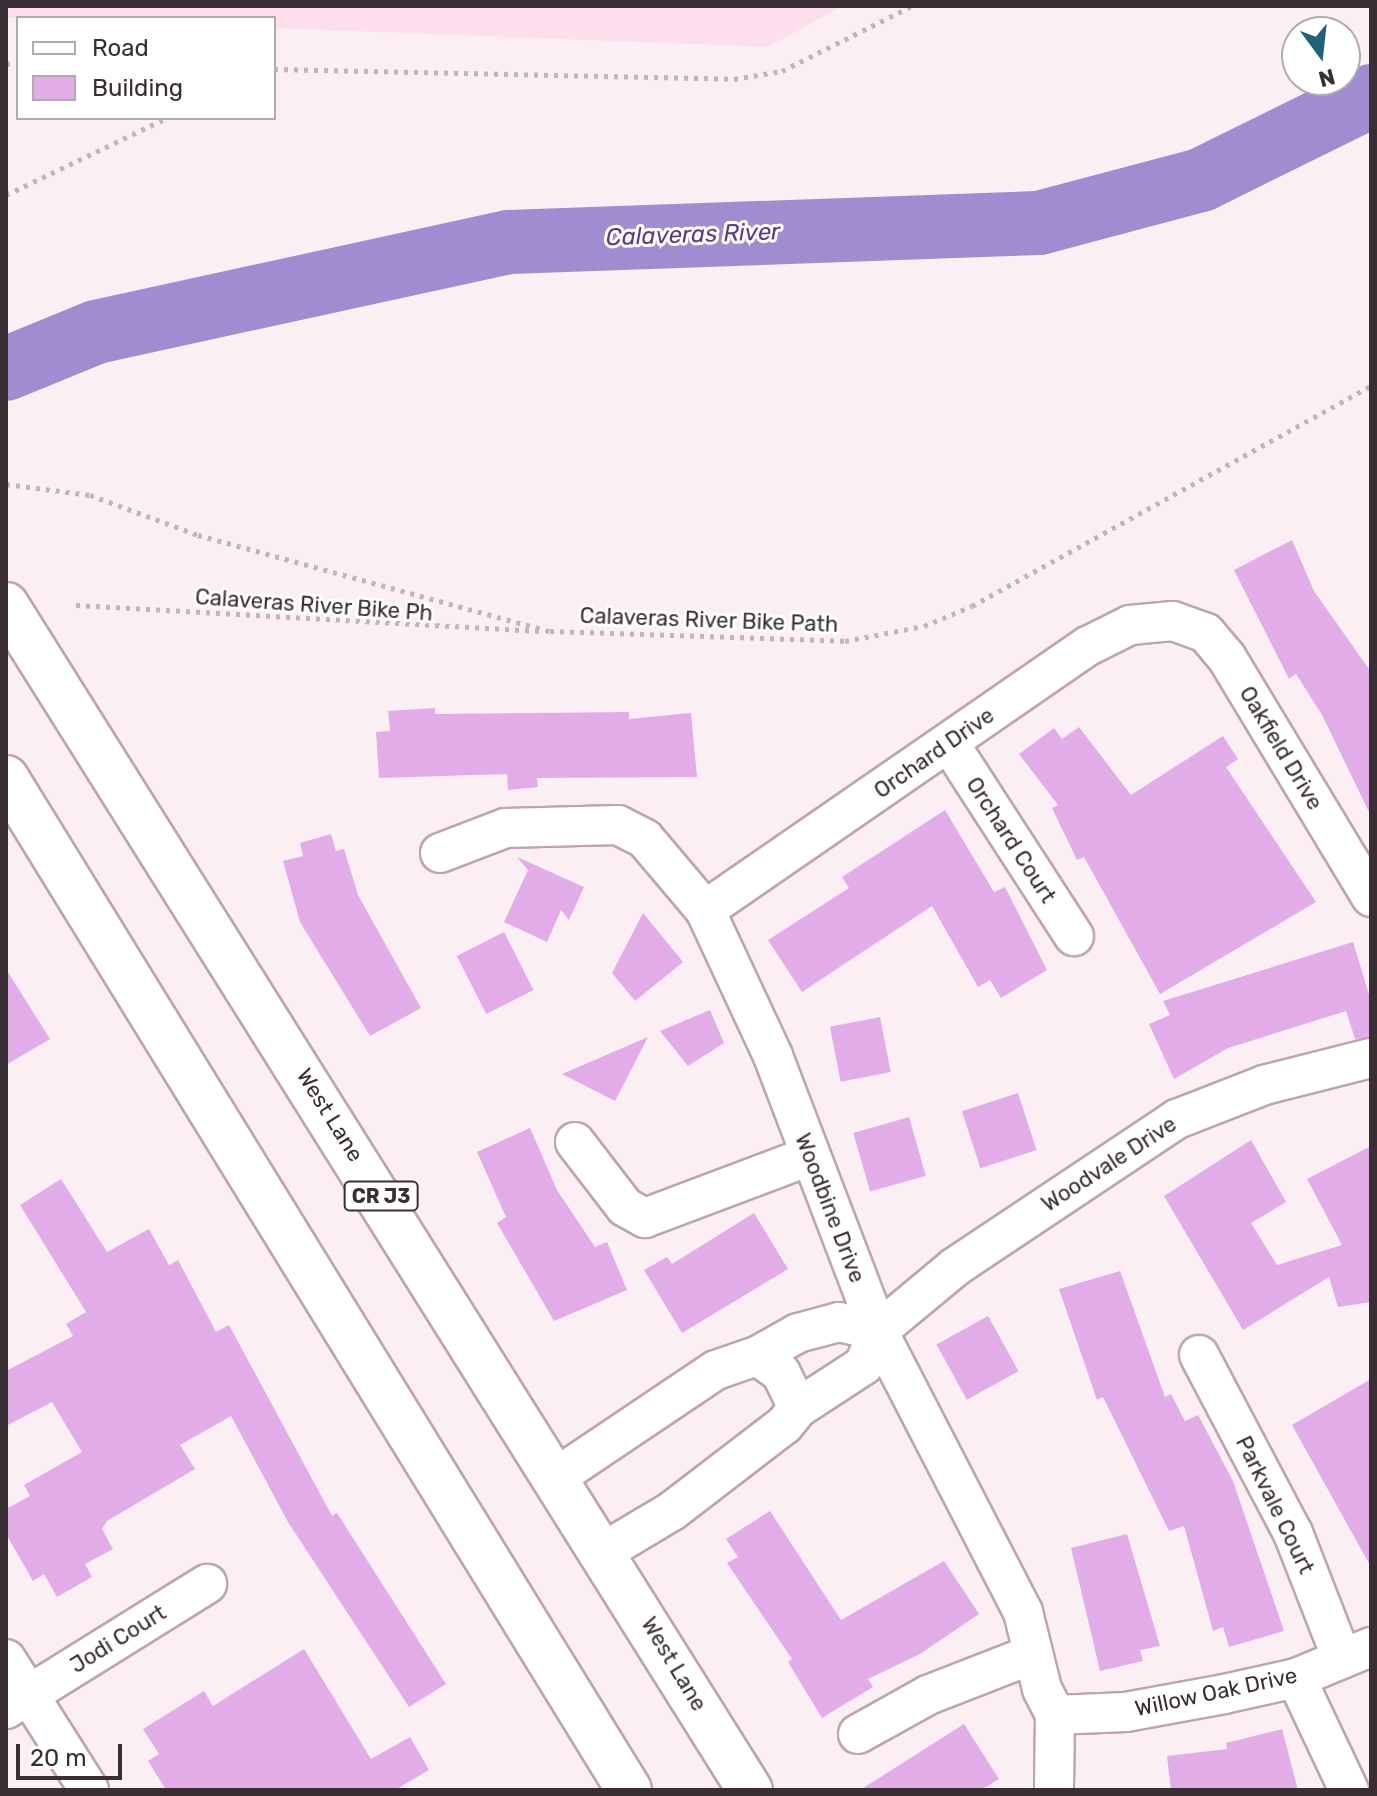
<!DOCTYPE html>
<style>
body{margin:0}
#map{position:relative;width:1377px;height:1796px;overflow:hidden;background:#fbeff4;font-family:Rubik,sans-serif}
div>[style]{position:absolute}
.built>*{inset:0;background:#fddeed}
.river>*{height:64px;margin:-32px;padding:0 32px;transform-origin:32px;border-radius:32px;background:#a08cd1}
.building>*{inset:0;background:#e2ace9;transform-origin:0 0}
.path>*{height:5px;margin-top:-2.5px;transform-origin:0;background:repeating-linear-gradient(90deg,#c1b5ba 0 4px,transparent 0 10px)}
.roads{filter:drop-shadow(2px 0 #c0a3b1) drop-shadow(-2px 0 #c0a3b1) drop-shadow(0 2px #c0a3b1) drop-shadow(0 -2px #c0a3b1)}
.minor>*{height:38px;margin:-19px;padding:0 19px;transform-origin:19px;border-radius:19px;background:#fff}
.major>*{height:44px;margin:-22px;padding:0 22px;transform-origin:22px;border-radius:22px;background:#fff}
span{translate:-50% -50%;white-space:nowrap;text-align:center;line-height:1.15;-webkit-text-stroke:6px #fff;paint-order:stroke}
.shield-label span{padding:2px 6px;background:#fff;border:2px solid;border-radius:6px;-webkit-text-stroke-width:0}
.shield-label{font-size:20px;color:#392e33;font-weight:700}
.street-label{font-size:22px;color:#392e33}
.water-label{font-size:24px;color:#583b8d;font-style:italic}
.frame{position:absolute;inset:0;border:8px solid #392e33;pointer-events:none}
.legend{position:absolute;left:16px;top:16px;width:260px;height:104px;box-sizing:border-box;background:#fff;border:2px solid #b0abad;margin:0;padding:10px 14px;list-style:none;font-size:24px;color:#392e33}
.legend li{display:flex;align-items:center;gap:16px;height:40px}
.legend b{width:40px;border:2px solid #b0abad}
.north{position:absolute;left:1281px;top:16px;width:80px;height:80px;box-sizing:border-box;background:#fff;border:2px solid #b0abad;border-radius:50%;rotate:165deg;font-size:22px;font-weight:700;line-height:32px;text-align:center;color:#392e33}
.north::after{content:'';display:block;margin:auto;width:28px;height:36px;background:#216376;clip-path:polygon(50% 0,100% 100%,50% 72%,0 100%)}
.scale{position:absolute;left:16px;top:1744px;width:106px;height:36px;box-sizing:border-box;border:4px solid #392e33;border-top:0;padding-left:10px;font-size:24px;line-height:28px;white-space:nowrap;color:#392e33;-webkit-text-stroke:6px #fff;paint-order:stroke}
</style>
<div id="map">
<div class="built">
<i style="clip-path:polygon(6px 6px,842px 6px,768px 47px,274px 28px,274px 18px,6px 18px)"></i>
</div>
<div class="river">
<i style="left:6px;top:369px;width:97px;rotate:-22.3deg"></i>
<i style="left:96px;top:332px;width:423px;rotate:-12.3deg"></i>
<i style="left:509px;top:242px;width:530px;rotate:-2.05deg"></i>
<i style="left:1039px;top:223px;width:168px;rotate:-14.9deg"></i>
<i style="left:1201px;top:180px;width:190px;rotate:-26.3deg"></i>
</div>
<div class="building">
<i style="clip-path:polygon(1292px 540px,1314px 591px,1371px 672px,1371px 816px,1322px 715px,1296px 674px,1289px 679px,1234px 570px)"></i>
<i style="clip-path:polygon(435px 708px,435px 714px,629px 712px,629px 719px,691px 713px,697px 777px,537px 778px,538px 787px,508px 790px,507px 774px,379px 778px,376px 732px,390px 731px,388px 711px)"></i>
<i style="clip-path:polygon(1079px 727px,1131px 795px,1223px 736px,1238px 759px,1226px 767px,1316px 902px,1160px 994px,1084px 857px,1077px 860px,1052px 808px,1058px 805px,1019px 754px,1054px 728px,1062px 739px)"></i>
<i style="clip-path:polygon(945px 810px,994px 892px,1005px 887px,1047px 970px,1001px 998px,990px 980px,978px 987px,932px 906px,802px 992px,768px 940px,849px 888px,842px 877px)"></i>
<i style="clip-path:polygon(331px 834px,336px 851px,344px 849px,358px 895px,421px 1008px,370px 1036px,300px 922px,283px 861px,303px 856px,300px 843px)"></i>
<i style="clip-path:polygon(517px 857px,584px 887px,569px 920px,561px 910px,547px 942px,504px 922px,528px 870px)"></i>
<i style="clip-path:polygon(643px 913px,683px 962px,635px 1001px,612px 973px)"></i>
<i style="left:504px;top:932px;width:65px;height:53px;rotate:63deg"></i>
<i style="clip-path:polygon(1353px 942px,1371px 1001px,1371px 1037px,1355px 1039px,1346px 1011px,1228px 1048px,1174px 1079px,1149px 1024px,1170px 1015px,1163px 1001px)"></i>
<i style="clip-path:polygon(6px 969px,50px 1039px,6px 1065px)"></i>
<i style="clip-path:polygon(710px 1010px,724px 1043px,688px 1066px,660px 1031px)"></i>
<i style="left:880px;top:1017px;width:56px;height:51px;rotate:79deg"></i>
<i style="clip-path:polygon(648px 1037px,615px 1101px,562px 1074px)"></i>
<i style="left:1018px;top:1093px;width:60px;height:59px;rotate:72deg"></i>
<i style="left:909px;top:1117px;width:61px;height:58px;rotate:74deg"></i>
<i style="clip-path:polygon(530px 1128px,557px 1190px,595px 1247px,607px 1242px,627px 1290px,554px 1321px,497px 1223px,506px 1217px,477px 1152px)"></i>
<i style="clip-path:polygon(1251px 1140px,1286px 1202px,1251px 1223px,1277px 1265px,1342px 1245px,1307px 1179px,1371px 1146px,1371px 1302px,1338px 1307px,1329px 1277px,1243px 1330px,1164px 1196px)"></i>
<i style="clip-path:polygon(61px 1179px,107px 1252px,149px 1229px,169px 1265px,178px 1260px,216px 1332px,229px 1325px,332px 1516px,337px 1513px,446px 1684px,409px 1707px,288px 1522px,231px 1416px,180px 1445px,195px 1469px,107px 1521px,102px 1529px,113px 1549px,85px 1564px,92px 1577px,57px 1597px,44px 1574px,33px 1581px,6px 1534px,6px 1509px,30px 1496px,24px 1485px,82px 1452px,52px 1402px,6px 1426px,6px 1371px,73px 1336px,66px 1324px,86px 1312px,20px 1205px)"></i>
<i style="clip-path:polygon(754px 1213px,788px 1269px,682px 1333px,644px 1270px,667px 1257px,672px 1264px)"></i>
<i style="clip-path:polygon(1120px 1271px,1165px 1397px,1171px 1394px,1185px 1421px,1198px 1415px,1233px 1481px,1284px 1631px,1229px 1647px,1223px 1627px,1213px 1631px,1184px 1526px,1169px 1531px,1103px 1397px,1097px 1400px,1059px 1289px)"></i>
<i style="left:988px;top:1316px;width:63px;height:59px;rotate:61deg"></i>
<i style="clip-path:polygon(1371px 1379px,1371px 1567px,1292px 1425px)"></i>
<i style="clip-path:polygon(770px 1511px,841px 1620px,944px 1561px,979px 1614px,920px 1654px,868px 1679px,873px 1687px,822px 1718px,788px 1662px,792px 1659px,727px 1563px,738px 1557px,726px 1539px)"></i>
<i style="clip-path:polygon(1127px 1534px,1160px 1646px,1140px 1650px,1143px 1661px,1100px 1671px,1071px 1548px)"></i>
<i style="clip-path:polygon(304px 1649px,371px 1759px,410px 1737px,429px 1770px,395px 1790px,166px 1790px,148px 1761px,159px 1754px,143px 1729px,204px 1691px,213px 1706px)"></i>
<i style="clip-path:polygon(964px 1724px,999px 1779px,981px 1790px,860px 1790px)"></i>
<i style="clip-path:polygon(1282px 1729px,1298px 1790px,1171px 1790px,1167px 1756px,1227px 1749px,1226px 1743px)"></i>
</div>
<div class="path">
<i style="left:6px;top:64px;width:12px;rotate:-5deg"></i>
<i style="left:274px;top:69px;width:460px;rotate:1.2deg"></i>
<i style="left:734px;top:79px;width:49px;rotate:-9.5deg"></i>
<i style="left:782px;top:71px;width:145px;rotate:-26.6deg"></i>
<i style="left:6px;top:195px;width:178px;rotate:-25.6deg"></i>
<i style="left:6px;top:484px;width:85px;rotate:7.5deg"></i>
<i style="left:90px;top:495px;width:115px;rotate:20.3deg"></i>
<i style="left:198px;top:535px;width:365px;rotate:15.3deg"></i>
<i style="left:550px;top:631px;width:295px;rotate:1.9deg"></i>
<i style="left:845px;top:641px;width:80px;rotate:-10.8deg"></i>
<i style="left:924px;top:626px;width:52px;rotate:-22.6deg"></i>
<i style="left:972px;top:606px;width:456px;rotate:-28.9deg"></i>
<i style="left:76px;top:605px;width:466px;rotate:3.2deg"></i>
</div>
<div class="roads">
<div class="minor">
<i style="left:949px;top:743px;width:230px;rotate:57.1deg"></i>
<i style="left:440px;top:853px;width:70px;rotate:-21deg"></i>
<i style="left:505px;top:828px;width:113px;rotate:-1.5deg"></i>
<i style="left:618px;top:825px;width:30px;rotate:27deg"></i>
<i style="left:645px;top:839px;width:93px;rotate:49.8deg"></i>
<i style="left:705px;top:910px;width:161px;rotate:65deg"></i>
<i style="left:773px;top:1056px;width:294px;rotate:69.1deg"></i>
<i style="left:878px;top:1331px;width:316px;rotate:62.7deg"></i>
<i style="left:1023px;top:1612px;width:79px;rotate:76.1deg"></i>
<i style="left:1042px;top:1689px;width:29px;rotate:63deg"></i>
<i style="left:1055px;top:1715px;width:75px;rotate:90.8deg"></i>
<i style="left:705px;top:910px;width:465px;rotate:-34.6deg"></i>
<i style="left:1088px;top:646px;width:47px;rotate:-26.6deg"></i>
<i style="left:1130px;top:625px;width:43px;rotate:-5.3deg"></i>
<i style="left:1173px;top:621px;width:35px;rotate:20deg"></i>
<i style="left:1206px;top:633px;width:33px;rotate:50deg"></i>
<i style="left:1227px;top:658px;width:279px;rotate:58.9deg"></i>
<i style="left:575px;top:1142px;width:82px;rotate:52.4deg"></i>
<i style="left:625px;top:1207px;width:23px;rotate:29deg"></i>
<i style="left:645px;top:1218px;width:176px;rotate:-20.6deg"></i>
<i style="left:1199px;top:1355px;width:201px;rotate:62.2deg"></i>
<i style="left:1293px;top:1533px;width:135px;rotate:68.7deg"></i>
<i style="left:757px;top:1356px;width:47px;rotate:-29.3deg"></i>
<i style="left:798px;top:1333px;width:42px;rotate:-15deg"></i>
<i style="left:839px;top:1322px;width:40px;rotate:13deg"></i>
<i style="left:798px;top:1408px;width:79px;rotate:-33.1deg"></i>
<i style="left:864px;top:1365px;width:37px;rotate:-68deg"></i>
<i style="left:878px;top:1331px;width:100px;rotate:-39.7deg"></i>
<i style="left:955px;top:1267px;width:267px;rotate:-33.7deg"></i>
<i style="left:1177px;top:1119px;width:93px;rotate:-21.3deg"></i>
<i style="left:1264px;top:1085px;width:110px;rotate:-14.2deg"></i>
<i style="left:558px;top:1476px;width:190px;rotate:-33.9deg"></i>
<i style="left:716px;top:1370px;width:43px;rotate:-18.9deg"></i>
<i style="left:757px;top:1356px;width:29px;rotate:35deg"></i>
<i style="left:781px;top:1373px;width:39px;rotate:64deg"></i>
<i style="left:798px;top:1408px;width:22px;rotate:129deg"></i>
<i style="left:784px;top:1425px;width:141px;rotate:142.5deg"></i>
<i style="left:672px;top:1511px;width:78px;rotate:149.2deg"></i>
<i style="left:6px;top:1659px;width:155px;rotate:57.6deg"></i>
<i style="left:1296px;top:1678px;width:124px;rotate:64.7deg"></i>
<i style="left:6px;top:1709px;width:237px;rotate:-31.9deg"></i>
<i style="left:1055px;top:1715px;width:71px;rotate:-2.4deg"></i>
<i style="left:1126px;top:1712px;width:100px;rotate:-10.4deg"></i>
<i style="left:1224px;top:1694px;width:74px;rotate:-12.5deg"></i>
<i style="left:1296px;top:1678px;width:81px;rotate:-22.5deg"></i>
<i style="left:858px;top:1734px;width:80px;rotate:-29.1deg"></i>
<i style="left:928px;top:1695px;width:113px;rotate:-21.3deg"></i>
</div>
<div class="major">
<i style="left:6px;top:605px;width:1399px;rotate:57.88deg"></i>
<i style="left:6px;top:778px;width:1188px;rotate:58.38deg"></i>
</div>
</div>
<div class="shield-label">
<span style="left:381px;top:1196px">CR J3</span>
</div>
<div class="street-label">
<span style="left:314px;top:605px;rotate:4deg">Calaveras River Bike Ph</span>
<span style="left:709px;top:620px;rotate:2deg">Calaveras River Bike Path</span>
<span style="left:1281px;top:748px;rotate:59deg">Oakfield Drive</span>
<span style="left:934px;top:753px;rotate:-35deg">Orchard Drive</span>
<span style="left:1011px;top:840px;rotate:57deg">Orchard Court</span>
<span style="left:330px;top:1115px;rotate:58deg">West Lane</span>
<span style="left:1109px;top:1164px;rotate:-33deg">Woodvale Drive</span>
<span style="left:830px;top:1208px;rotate:69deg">Woodbine Drive</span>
<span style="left:1275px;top:1505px;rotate:64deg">Parkvale Court</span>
<span style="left:118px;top:1639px;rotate:-32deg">Jodi Court</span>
<span style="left:674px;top:1664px;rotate:59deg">West Lane</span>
<span style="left:1216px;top:1692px;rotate:-12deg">Willow Oak Drive</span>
</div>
<div class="water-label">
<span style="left:693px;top:235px;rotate:-2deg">Calaveras River</span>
</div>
<div class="frame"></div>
<ul class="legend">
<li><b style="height:10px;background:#fff"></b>Road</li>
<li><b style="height:22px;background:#e2ace9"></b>Building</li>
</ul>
<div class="north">N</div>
<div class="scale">20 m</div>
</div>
